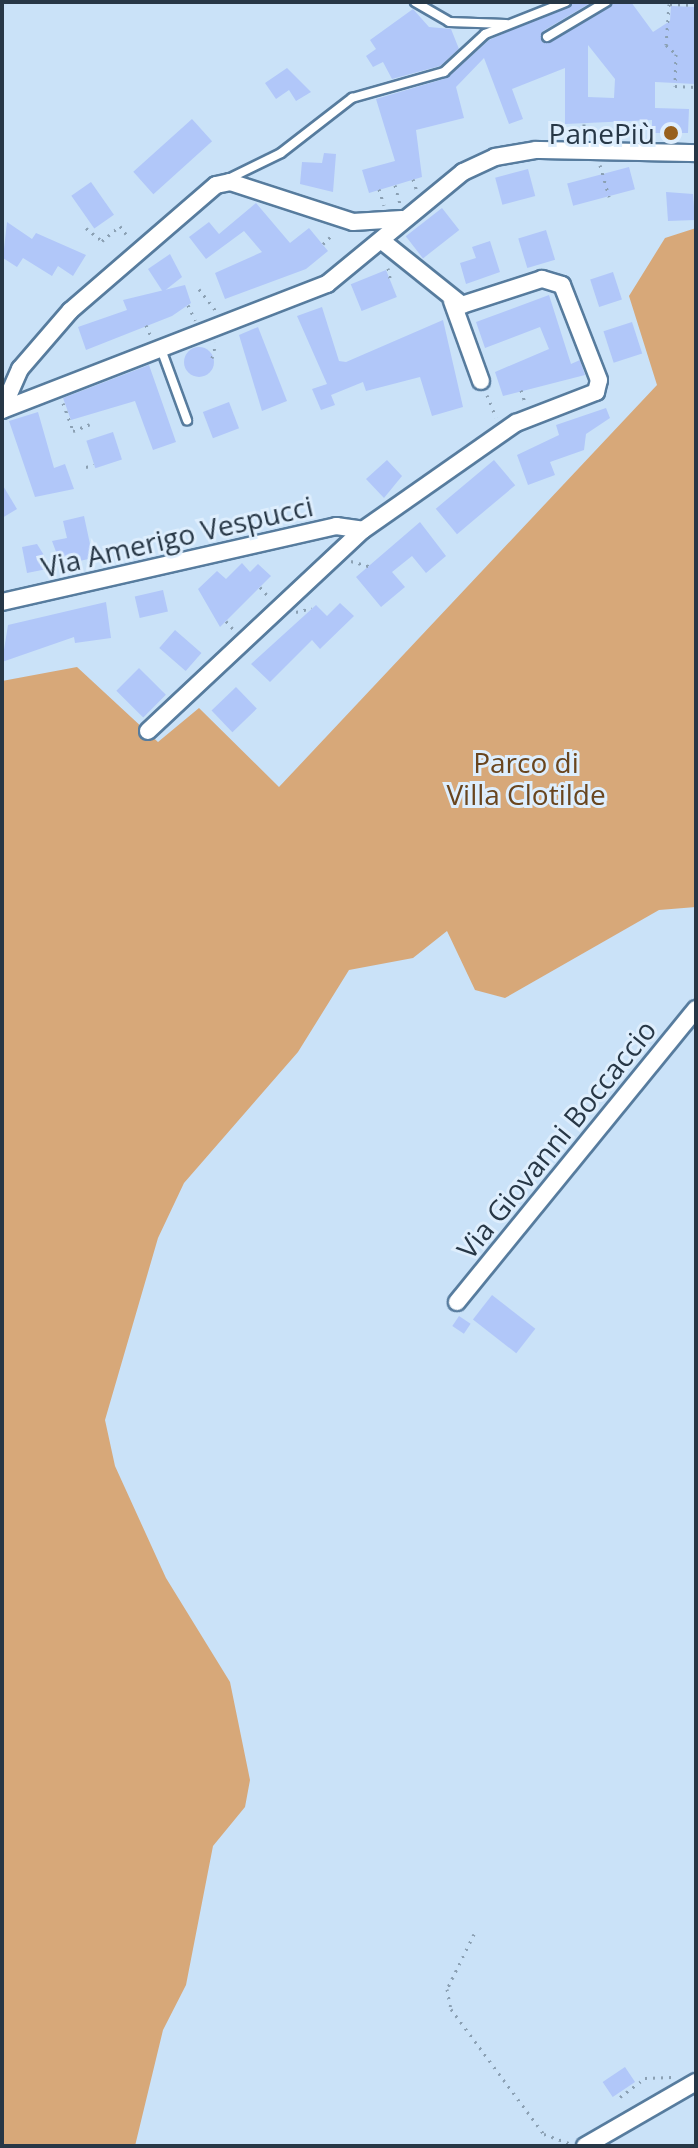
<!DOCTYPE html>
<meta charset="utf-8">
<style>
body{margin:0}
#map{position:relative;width:698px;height:2148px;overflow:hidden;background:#cae2f8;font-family:"Open Sans",sans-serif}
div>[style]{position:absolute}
.green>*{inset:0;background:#d7a879}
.building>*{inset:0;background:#b1c7f9;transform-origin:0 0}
.round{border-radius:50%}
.path>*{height:3px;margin-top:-1.5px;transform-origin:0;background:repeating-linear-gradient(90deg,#8ba0b3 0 2px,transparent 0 8px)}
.roads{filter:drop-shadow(2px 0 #577c9e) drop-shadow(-2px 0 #577c9e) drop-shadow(0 2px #577c9e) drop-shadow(0 -2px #577c9e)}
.lane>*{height:8px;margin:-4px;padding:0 4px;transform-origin:4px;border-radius:4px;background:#fff}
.street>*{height:16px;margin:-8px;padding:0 8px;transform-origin:8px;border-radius:8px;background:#fff}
.dots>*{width:22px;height:22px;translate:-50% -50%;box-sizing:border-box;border:4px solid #deeefd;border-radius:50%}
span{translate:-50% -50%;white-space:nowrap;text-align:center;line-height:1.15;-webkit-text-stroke:6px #deeefd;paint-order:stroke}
.poi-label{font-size:28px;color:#273746}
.right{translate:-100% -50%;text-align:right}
.street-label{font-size:28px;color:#273746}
.park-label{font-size:28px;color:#69451e}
.frame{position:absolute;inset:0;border:4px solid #273746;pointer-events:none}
</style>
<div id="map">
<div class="green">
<i style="clip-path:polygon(696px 228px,696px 907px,659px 910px,505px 998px,475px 990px,447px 931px,413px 958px,349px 970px,298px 1052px,184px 1183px,158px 1238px,105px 1420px,115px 1466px,166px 1578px,230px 1682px,250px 1780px,245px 1807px,213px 1846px,186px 1985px,163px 2030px,135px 2146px,2px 2146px,2px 681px,77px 667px,158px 742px,199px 708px,279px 787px,657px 385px,629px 296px,665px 238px)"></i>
</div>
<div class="building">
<i style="clip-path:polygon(evenodd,573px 2px,592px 2px,543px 31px,543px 43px,613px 2px,631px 2px,653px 32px,670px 21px,671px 6px,696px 7px,695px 84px,655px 82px,655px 108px,689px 109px,688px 133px,652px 133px,652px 120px,565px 124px,565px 68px,512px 89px,523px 119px,509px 124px,484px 58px,456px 87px,464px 118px,416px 130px,422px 177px,369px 193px,362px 170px,395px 161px,376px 99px,447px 78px,489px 40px,573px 2px,588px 45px,615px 79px,614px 98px,588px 97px,588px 45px)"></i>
<i style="clip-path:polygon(413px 9px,429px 27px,451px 29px,459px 49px,440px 66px,392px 79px,383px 62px,373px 67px,366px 56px,376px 49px,370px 40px)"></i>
<i style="clip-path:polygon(287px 68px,311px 92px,296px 101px,289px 90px,276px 99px,265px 83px)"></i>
<i style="left:192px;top:119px;width:30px;height:79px;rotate:48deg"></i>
<i style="clip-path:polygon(324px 153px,336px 154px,333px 192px,300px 184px,302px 162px,322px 163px)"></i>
<i style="left:629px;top:167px;width:23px;height:64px;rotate:75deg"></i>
<i style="left:528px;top:169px;width:28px;height:34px;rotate:75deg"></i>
<i style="left:91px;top:182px;width:40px;height:24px;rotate:55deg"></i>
<i style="clip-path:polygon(666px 192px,693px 194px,695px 220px,668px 221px)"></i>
<i style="clip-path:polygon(256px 203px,290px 243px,309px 228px,328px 251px,306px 269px,225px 299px,215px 273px,262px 252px,244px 231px,206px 259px,189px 237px,209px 222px,219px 234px)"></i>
<i style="left:442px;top:208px;width:28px;height:46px;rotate:52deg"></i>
<i style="clip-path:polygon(7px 222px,32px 239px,36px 233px,86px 255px,73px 276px,58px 266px,52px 276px,23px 258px,17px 267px,3px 258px)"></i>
<i style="left:546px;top:230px;width:31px;height:29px;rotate:73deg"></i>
<i style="clip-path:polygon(490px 241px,500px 272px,466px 284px,460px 263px,476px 258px,472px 247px)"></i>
<i style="clip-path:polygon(170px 254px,182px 277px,163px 292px,148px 269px)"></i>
<i style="left:386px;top:270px;width:29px;height:38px;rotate:68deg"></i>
<i style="left:613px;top:272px;width:29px;height:24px;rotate:72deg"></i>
<i style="clip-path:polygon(185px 285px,191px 303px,172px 316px,86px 350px,78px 327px,127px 310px,123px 300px)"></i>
<i style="clip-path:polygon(549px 295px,571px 364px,580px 360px,585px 375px,503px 396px,495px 372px,549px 349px,540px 327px,485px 348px,476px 322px)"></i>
<i style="clip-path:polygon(322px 307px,339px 361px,346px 362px,443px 320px,463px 407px,432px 416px,420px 377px,366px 391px,363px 382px,331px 395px,335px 405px,321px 410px,312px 389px,327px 384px,297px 316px)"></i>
<i style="left:632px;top:322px;width:33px;height:30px;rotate:72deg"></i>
<i style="clip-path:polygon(258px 327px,287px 401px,262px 411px,239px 335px)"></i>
<i class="round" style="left:184px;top:347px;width:30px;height:30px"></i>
<i style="clip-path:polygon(149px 365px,176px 442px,153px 450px,135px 401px,71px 420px,63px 398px)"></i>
<i style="left:229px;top:402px;width:28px;height:28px;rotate:69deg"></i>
<i style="clip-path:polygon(606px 408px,610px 418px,586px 434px,584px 450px,550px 462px,555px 475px,528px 485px,517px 455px,559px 435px,556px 425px)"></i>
<i style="clip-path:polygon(38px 412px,54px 468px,65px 464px,74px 489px,35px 497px,9px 421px)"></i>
<i style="left:113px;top:432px;width:29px;height:28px;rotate:72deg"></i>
<i style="clip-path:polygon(387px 460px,402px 476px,384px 498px,366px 479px)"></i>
<i style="left:494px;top:460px;width:33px;height:76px;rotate:50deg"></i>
<i style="clip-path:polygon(2px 484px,17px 509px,2px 518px)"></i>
<i style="clip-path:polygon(84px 516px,93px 558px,61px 565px,52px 541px,67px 538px,63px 521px)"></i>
<i style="clip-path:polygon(420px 522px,446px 556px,426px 573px,412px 556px,392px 572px,405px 587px,381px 607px,356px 577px)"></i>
<i style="clip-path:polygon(37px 544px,52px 568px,27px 573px,22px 547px)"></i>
<i style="clip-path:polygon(242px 563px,250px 572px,258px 564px,271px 576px,220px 627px,198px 589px,217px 571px,226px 579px)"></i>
<i style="left:163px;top:590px;width:22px;height:29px;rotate:77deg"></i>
<i style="clip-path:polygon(106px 602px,111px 638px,75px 643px,74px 637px,2px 662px,8px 625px)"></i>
<i style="clip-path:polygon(340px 603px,354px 616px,320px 649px,312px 640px,270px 682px,251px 664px,316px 605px,327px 616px)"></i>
<i style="left:175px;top:630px;width:35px;height:24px;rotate:41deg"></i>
<i style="left:139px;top:668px;width:38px;height:32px;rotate:45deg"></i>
<i style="left:236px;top:687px;width:30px;height:34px;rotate:46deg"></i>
<i style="left:492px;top:1295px;width:55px;height:31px;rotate:38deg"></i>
<i style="left:459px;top:1316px;width:14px;height:12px;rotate:34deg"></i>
<i style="left:625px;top:2067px;width:18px;height:27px;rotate:56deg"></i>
</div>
<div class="path">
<i style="left:696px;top:5px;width:27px;rotate:-178deg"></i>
<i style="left:669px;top:4px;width:41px;rotate:94.2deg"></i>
<i style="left:666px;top:45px;width:13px;rotate:42deg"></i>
<i style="left:676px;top:54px;width:32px;rotate:92deg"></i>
<i style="left:675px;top:86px;width:21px;rotate:3deg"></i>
<i style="left:584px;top:124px;width:12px;rotate:90deg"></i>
<i style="left:600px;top:165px;width:33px;rotate:74deg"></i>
<i style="left:413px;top:179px;width:13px;rotate:72deg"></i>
<i style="left:395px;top:185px;width:20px;rotate:75deg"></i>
<i style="left:379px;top:189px;width:17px;rotate:73deg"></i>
<i style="left:86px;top:228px;width:21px;rotate:39deg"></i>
<i style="left:102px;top:241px;width:23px;rotate:-40deg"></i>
<i style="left:120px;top:226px;width:10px;rotate:53deg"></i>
<i style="left:323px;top:244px;width:16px;rotate:-45deg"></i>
<i style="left:388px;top:268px;width:14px;rotate:78deg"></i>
<i style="left:199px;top:289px;width:28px;rotate:52deg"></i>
<i style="left:188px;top:305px;width:17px;rotate:65deg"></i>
<i style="left:146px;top:325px;width:13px;rotate:67deg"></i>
<i style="left:212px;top:358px;width:16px;rotate:-75deg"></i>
<i style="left:521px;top:390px;width:13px;rotate:72deg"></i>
<i style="left:487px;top:395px;width:24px;rotate:68deg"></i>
<i style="left:63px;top:403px;width:30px;rotate:70deg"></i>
<i style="left:73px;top:431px;width:18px;rotate:-22deg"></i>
<i style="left:86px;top:467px;width:8px;rotate:-14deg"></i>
<i style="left:351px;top:561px;width:19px;rotate:16deg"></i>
<i style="left:260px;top:587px;width:12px;rotate:48deg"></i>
<i style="left:296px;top:612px;width:16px;rotate:-14deg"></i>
<i style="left:226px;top:621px;width:12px;rotate:48deg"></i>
<i style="left:474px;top:1934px;width:61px;rotate:116.1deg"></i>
<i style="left:447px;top:1989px;width:20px;rotate:79deg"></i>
<i style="left:451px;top:2009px;width:156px;rotate:53.4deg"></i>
<i style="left:544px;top:2134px;width:30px;rotate:20deg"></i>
<i style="left:620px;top:2097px;width:31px;rotate:-37deg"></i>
<i style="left:645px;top:2078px;width:27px;rotate:-2deg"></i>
</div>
<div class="roads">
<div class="lane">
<i style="left:415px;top:2px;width:39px;rotate:30deg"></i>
<i style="left:449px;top:22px;width:57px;rotate:2deg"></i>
<i style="left:547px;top:37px;width:69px;rotate:-30.7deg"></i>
<i style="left:228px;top:179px;width:59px;rotate:-26.1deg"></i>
<i style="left:281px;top:153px;width:90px;rotate:-37.8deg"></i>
<i style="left:352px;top:98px;width:96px;rotate:-15.8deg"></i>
<i style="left:444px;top:72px;width:56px;rotate:-42.8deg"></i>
<i style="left:485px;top:34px;width:87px;rotate:-21.6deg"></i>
<i style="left:161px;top:349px;width:76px;rotate:69.9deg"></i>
</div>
<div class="street">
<i style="left:452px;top:301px;width:85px;rotate:70.1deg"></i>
<i style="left:2px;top:410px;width:349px;rotate:-21.2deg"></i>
<i style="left:327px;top:284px;width:176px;rotate:-39.5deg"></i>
<i style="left:463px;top:172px;width:35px;rotate:-25deg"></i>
<i style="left:495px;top:157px;width:42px;rotate:-9.7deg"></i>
<i style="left:536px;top:150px;width:160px;rotate:1.1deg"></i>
<i style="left:2px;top:410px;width:45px;rotate:-66.3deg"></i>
<i style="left:20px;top:369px;width:77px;rotate:-49.2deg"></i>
<i style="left:70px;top:311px;width:193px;rotate:-40.8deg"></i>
<i style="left:216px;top:185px;width:14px;rotate:-12deg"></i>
<i style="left:230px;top:182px;width:129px;rotate:18deg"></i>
<i style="left:353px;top:222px;width:49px;rotate:-3.5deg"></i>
<i style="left:2px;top:602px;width:343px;rotate:-12.8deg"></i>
<i style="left:336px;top:526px;width:27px;rotate:8deg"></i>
<i style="left:148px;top:731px;width:294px;rotate:-43.1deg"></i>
<i style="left:363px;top:530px;width:187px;rotate:-35deg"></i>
<i style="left:516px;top:423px;width:86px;rotate:-21.2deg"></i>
<i style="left:596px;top:392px;width:12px;rotate:-76deg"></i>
<i style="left:599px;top:380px;width:102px;rotate:-111.3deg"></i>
<i style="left:562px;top:285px;width:21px;rotate:-163deg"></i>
<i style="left:542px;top:279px;width:84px;rotate:162deg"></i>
<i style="left:462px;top:305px;width:102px;rotate:-141.3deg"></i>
<i style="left:457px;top:1302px;width:378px;rotate:-50.8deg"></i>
<i style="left:585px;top:2146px;width:128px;rotate:-30deg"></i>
</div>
</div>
<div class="dots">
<i style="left:671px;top:133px;background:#98601c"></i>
</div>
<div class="poi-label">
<span class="right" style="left:655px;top:133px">PanePiù</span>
</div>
<div class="street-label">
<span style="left:177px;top:536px;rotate:-13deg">Via Amerigo Vespucci</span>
<span style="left:556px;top:1139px;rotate:-51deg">Via Giovanni Boccaccio</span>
</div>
<div class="park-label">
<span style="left:526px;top:778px">Parco di<br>Villa Clotilde</span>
</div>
<div class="frame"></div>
</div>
